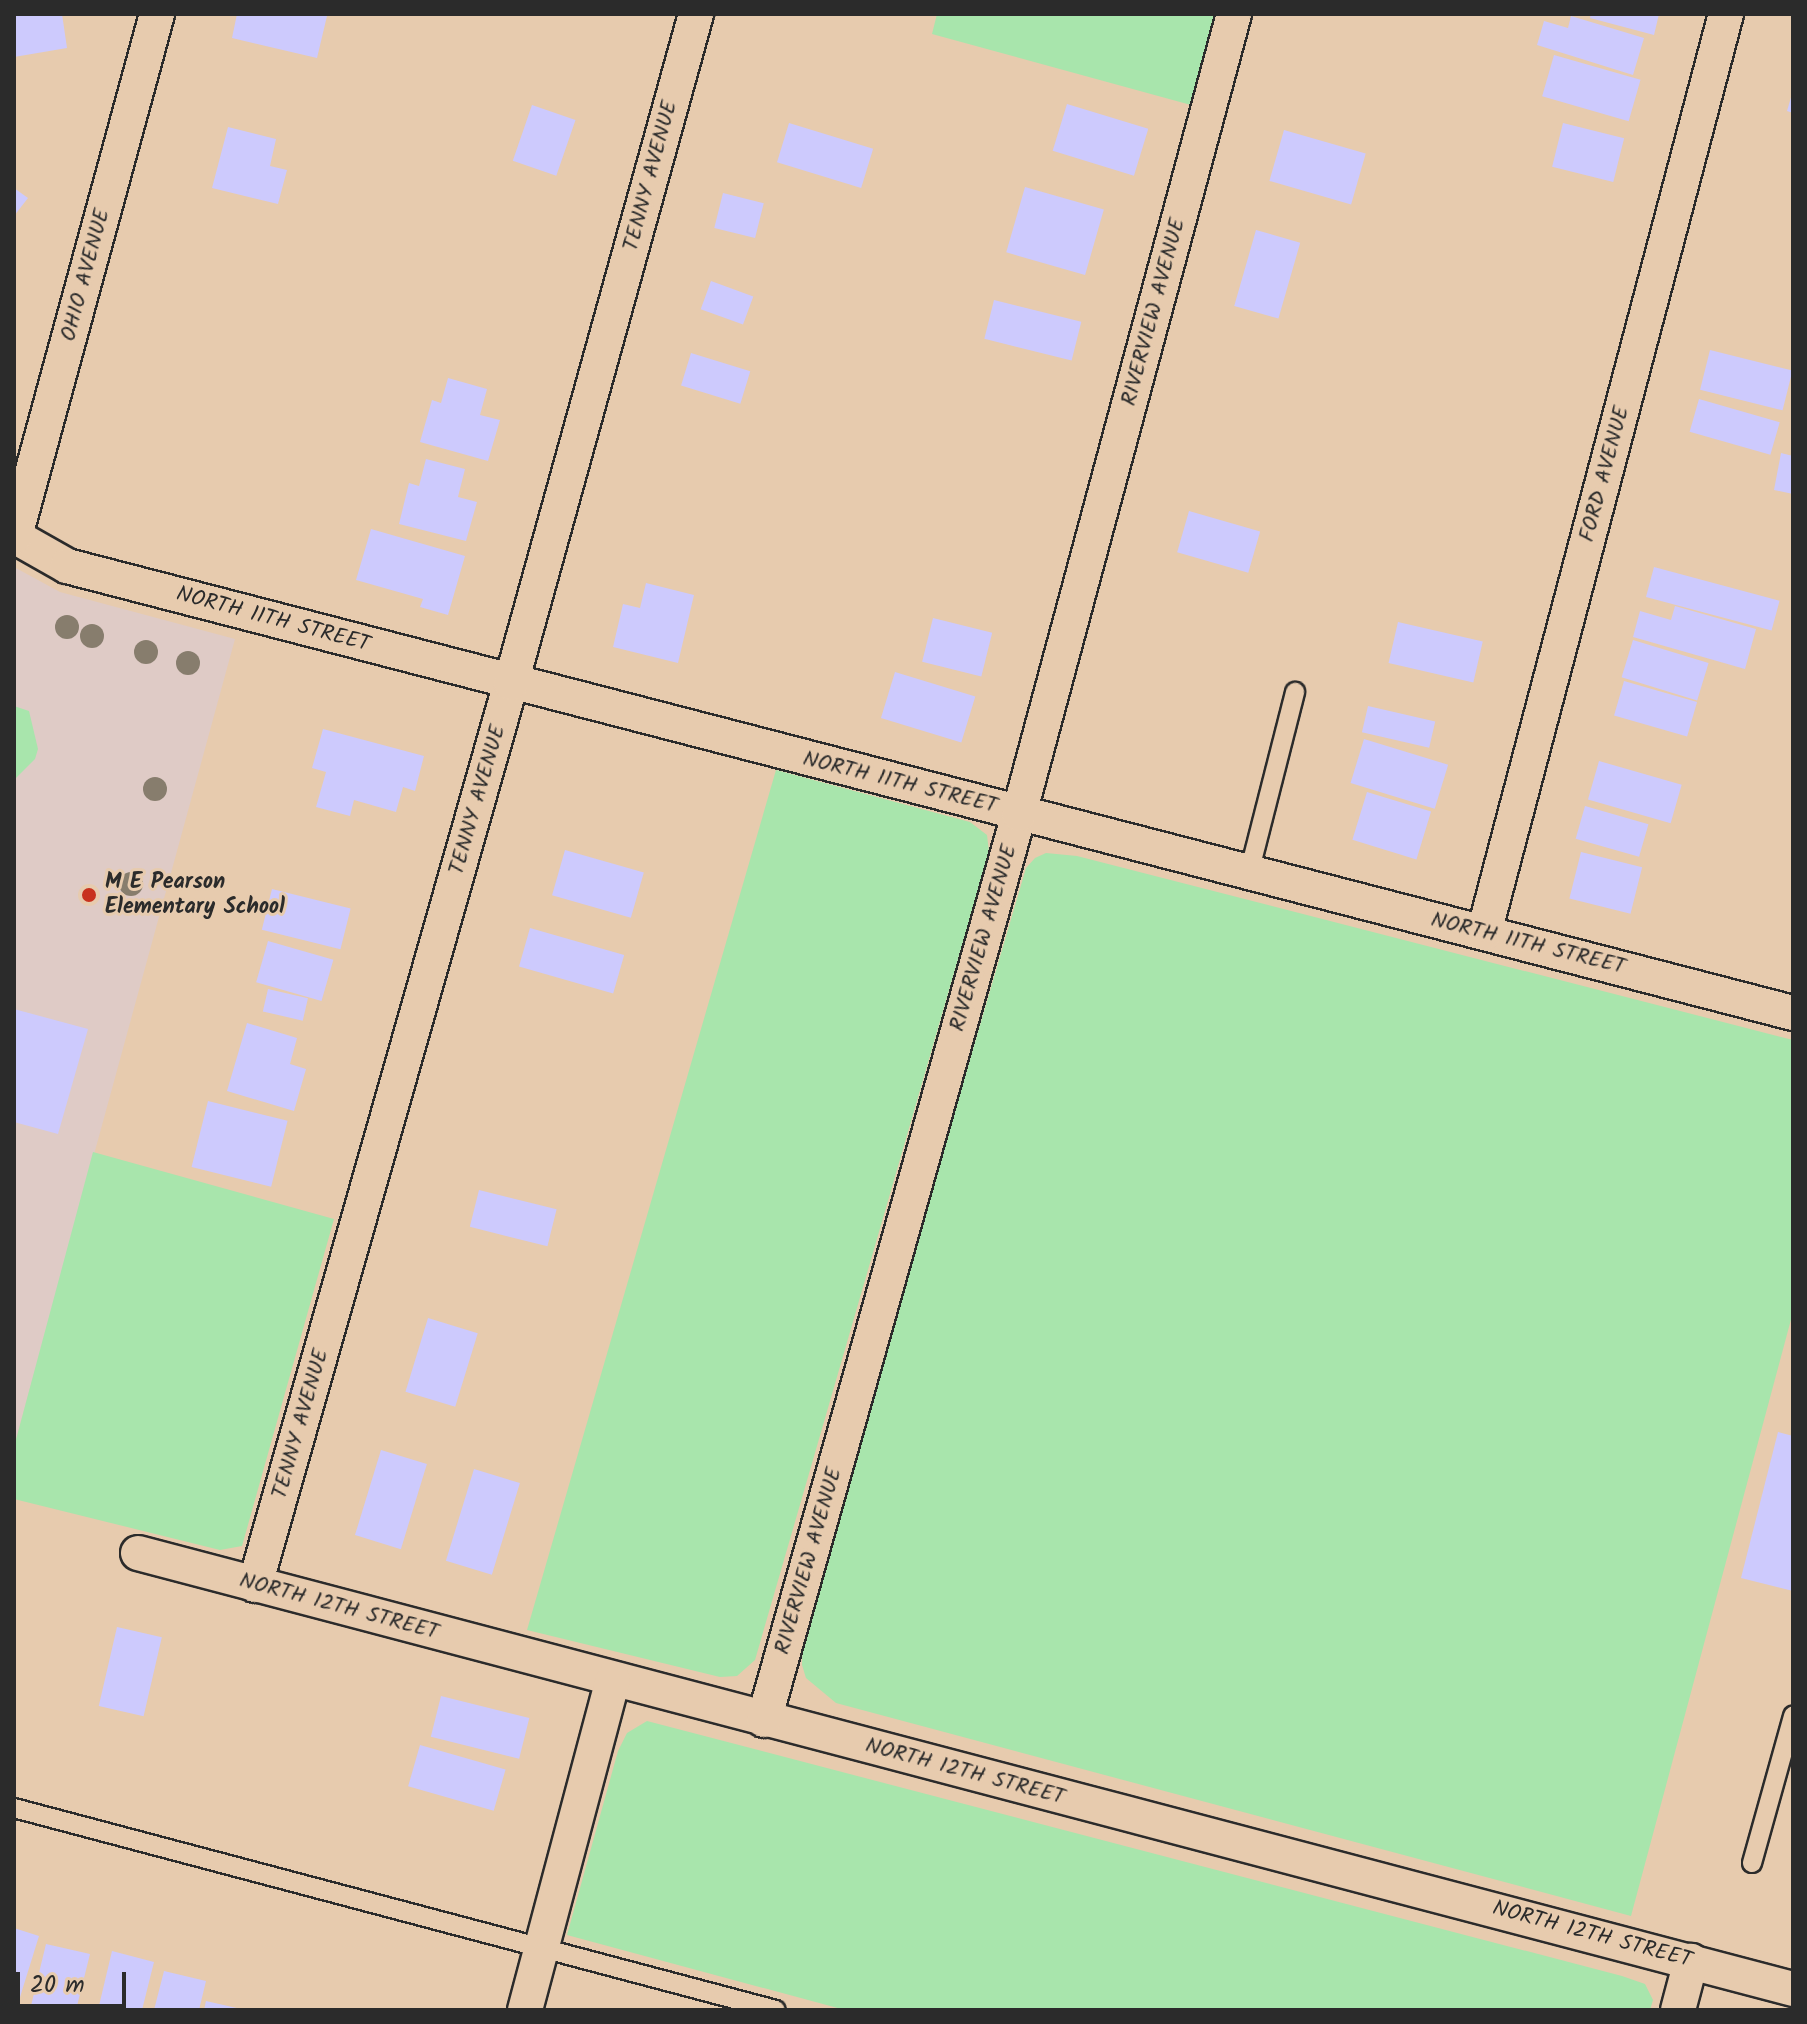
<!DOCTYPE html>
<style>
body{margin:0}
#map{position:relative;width:1807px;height:2024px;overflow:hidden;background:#e7cbae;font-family:Kalam,sans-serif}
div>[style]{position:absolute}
.built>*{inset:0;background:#dfcbc6}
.green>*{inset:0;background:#a8e5ac}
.building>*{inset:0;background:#cdcafd;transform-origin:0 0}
.roads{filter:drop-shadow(2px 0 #2b2b2b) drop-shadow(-2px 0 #2b2b2b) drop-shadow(0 2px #2b2b2b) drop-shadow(0 -2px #2b2b2b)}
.service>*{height:18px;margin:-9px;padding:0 9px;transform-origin:9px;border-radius:9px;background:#e7cbae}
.minor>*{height:34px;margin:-17px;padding:0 17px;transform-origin:17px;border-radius:17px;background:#e7cbae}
.trees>*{width:24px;height:24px;margin:-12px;border-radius:50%;background:#877d6d}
.dots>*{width:22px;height:22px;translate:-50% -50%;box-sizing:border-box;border:4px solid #e7cbae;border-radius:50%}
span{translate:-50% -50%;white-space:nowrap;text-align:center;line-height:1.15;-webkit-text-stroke:6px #e7cbae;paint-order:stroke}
.street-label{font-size:22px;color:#2b2b2b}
.poi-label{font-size:22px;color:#2b2b2b;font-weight:700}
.left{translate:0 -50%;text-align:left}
.frame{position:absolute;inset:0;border:16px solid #2b2b2b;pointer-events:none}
.scale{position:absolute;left:16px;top:1972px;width:110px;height:36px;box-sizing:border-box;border:4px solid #2b2b2b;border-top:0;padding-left:10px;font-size:24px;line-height:28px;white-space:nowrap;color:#2b2b2b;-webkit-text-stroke:6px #e7cbae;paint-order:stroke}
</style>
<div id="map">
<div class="built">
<i style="clip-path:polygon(14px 567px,60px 592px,235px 639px,14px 1447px)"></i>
</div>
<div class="green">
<i style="clip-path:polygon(937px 14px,1215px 14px,1191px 105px,932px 34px)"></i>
<i style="clip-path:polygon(14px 706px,29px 711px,38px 749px,35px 759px,14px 780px)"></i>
<i style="clip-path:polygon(776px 770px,970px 822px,987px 835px,989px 852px,755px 1660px,737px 1676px,720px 1677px,527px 1630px)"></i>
<i style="clip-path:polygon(1046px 853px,1077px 856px,1793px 1040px,1793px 1312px,1631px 1916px,836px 1703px,806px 1678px,802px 1665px,803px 1630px,1026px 868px,1035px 858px)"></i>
<i style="clip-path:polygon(93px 1152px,334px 1219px,242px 1546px,220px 1550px,14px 1499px,14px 1447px)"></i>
<i style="clip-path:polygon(647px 1721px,1622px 1976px,1645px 1984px,1653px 2000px,1650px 2010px,845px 2010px,567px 1935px,618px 1751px,627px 1733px)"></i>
</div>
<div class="building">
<i style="clip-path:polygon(14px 14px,62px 14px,67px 48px,14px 57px)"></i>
<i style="clip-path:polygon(237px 14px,327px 16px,317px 58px,232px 38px)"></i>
<i style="clip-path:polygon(1591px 14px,1659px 14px,1654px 35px,1590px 18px)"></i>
<i style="clip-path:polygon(1571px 16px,1644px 38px,1633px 75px,1537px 45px,1544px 21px,1568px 28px)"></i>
<i style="left:1554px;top:55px;width:90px;height:43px;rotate:16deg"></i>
<i style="clip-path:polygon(1792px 94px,1793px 94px,1793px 113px,1787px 111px)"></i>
<i style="left:1067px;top:104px;width:85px;height:49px;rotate:17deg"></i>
<i style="left:532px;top:105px;width:46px;height:59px;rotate:19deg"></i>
<i style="left:789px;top:123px;width:88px;height:41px;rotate:17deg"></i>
<i style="left:1563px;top:123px;width:63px;height:45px;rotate:14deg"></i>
<i style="clip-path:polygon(228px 127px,276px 139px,270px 166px,287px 170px,278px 204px,212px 188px)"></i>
<i style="left:1284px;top:130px;width:85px;height:53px;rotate:16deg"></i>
<i style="left:1025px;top:187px;width:82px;height:68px;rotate:16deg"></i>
<i style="clip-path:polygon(14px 188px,28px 198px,14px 216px)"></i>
<i style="left:723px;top:193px;width:42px;height:36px;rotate:14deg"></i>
<i style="left:1256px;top:230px;width:46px;height:79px;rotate:16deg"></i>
<i style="left:711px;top:281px;width:45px;height:30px;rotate:20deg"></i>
<i style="left:994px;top:300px;width:90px;height:40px;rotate:14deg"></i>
<i style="left:1710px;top:350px;width:85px;height:41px;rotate:14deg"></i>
<i style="left:691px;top:353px;width:62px;height:34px;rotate:17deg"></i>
<i style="clip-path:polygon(448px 378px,487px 389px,480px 415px,500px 420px,488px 461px,420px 442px,432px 400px,441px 403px)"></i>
<i style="left:1699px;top:399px;width:84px;height:34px;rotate:16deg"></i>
<i style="clip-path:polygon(1781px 453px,1793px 456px,1793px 494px,1774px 490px)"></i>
<i style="clip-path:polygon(426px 459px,465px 469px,458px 497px,477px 502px,466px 541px,399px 524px,409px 483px,419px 486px)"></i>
<i style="left:1189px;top:511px;width:74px;height:43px;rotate:16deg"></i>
<i style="clip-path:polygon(371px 529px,465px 556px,448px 615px,420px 607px,423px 599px,356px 580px)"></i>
<i style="left:1654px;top:567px;width:130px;height:31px;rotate:15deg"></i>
<i style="clip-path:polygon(646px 583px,694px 595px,678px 663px,613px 647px,623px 604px,640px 608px)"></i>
<i style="clip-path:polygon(1675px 606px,1756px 629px,1745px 669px,1633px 637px,1640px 611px,1671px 620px)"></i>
<i style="left:933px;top:618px;width:61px;height:45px;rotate:14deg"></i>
<i style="left:1398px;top:622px;width:87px;height:42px;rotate:13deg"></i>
<i style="left:1633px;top:640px;width:79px;height:39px;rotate:17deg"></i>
<i style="left:895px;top:672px;width:84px;height:48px;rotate:17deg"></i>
<i style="left:1624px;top:681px;width:76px;height:36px;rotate:16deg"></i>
<i style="left:1368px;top:706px;width:69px;height:27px;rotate:13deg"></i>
<i style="clip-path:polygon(323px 729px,424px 756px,415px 791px,403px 787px,396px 812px,354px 800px,350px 816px,316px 807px,326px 772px,312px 768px)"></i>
<i style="left:1364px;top:739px;width:88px;height:46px;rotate:17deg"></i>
<i style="left:1599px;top:761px;width:86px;height:40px;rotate:16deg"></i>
<i style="left:1367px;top:792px;width:67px;height:50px;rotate:17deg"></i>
<i style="left:1585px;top:806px;width:66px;height:34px;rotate:16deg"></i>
<i style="left:565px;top:850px;width:82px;height:47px;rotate:16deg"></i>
<i style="left:1581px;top:852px;width:63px;height:48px;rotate:14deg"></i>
<i style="left:272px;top:889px;width:81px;height:42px;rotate:14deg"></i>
<i style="left:530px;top:928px;width:98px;height:40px;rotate:16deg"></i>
<i style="left:268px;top:941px;width:68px;height:43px;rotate:16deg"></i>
<i style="left:268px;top:989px;width:41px;height:23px;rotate:13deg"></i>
<i style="clip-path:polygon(14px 1009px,88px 1029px,58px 1134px,14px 1122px)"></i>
<i style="clip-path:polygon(247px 1023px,297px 1038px,290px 1064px,306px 1069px,294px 1111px,227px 1091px)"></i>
<i style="left:208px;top:1101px;width:82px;height:68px;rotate:14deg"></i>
<i style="left:479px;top:1190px;width:80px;height:38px;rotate:14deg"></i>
<i style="left:428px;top:1318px;width:52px;height:77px;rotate:17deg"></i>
<i style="clip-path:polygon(1778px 1432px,1793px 1436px,1793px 1591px,1741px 1578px)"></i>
<i style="left:381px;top:1450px;width:48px;height:89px;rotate:17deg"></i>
<i style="left:474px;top:1469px;width:48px;height:96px;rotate:17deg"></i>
<i style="left:117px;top:1627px;width:46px;height:81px;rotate:13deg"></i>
<i style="left:441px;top:1696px;width:91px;height:42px;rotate:14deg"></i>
<i style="left:420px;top:1745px;width:89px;height:43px;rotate:16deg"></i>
<i style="clip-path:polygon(14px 1928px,39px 1936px,16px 2010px,14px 2010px)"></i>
<i style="clip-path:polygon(46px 1944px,90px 1954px,76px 2010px,30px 2010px)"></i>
<i style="clip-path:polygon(112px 1951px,154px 1962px,142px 2010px,98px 2010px)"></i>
<i style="clip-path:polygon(164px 1971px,206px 1981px,199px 2010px,154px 2010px)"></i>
<i style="clip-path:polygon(206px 2001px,241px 2009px,241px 2010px,204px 2010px)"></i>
</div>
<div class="roads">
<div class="service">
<i style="left:1249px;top:873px;width:187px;rotate:-75.7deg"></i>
<i style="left:14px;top:1808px;width:788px;rotate:14.85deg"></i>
<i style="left:1752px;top:1863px;width:153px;rotate:-74.4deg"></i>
</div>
<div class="minor">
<i style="left:14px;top:536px;width:61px;rotate:29.5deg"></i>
<i style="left:67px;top:566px;width:1783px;rotate:14.52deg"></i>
<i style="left:15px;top:536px;width:541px;rotate:-74.78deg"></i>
<i style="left:1484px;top:933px;width:950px;rotate:-75.25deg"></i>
<i style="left:138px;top:1553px;width:1711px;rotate:14.76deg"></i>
<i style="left:255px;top:1585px;width:938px;rotate:-74.16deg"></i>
<i style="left:511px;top:683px;width:694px;rotate:-74.54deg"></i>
<i style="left:764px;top:1720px;width:941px;rotate:-74.28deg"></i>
<i style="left:1019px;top:814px;width:828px;rotate:-74.96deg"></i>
<i style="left:525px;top:2010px;width:342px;rotate:-75.1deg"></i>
<i style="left:1678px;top:2010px;width:51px;rotate:-75.1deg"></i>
</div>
</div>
<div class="trees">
<i style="left:67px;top:627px"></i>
<i style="left:92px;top:636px"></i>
<i style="left:146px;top:652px"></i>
<i style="left:188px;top:663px"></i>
<i style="left:155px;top:789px"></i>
<i style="left:131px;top:884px"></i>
</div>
<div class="dots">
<i style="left:89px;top:895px;background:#c8321e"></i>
</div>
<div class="street-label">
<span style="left:651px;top:176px;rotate:-75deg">TENNY AVENUE</span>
<span style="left:86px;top:275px;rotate:-75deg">OHIO AVENUE</span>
<span style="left:1154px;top:312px;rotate:-75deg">RIVERVIEW AVENUE</span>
<span style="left:1605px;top:474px;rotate:-75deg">FORD AVENUE</span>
<span style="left:273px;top:620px;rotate:15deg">NORTH 11TH STREET</span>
<span style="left:900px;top:783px;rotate:14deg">NORTH 11TH STREET</span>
<span style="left:478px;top:800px;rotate:-74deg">TENNY AVENUE</span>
<span style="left:984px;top:938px;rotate:-74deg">RIVERVIEW AVENUE</span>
<span style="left:1528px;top:944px;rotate:14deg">NORTH 11TH STREET</span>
<span style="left:301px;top:1424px;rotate:-74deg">TENNY AVENUE</span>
<span style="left:809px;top:1561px;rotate:-74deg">RIVERVIEW AVENUE</span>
<span style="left:339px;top:1607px;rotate:15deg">NORTH 12TH STREET</span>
<span style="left:965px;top:1772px;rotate:15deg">NORTH 12TH STREET</span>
<span style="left:1592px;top:1935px;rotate:15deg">NORTH 12TH STREET</span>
</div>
<div class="poi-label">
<span class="left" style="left:105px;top:895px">M E Pearson<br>Elementary School</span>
</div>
<div class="frame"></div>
<div class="scale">20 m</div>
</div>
